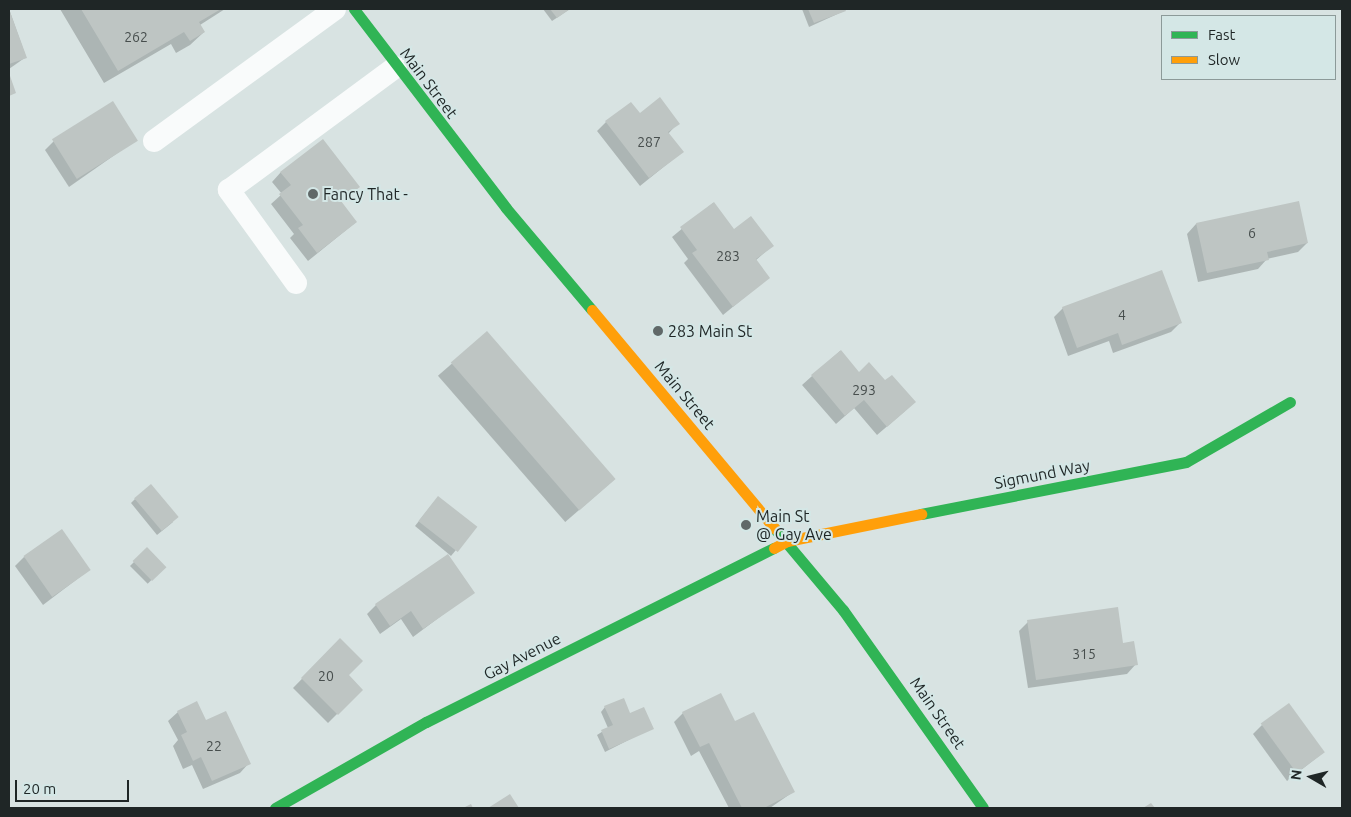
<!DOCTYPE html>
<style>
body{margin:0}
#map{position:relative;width:1351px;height:817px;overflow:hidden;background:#d8e3e2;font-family:Ubuntu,sans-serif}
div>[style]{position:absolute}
.shadow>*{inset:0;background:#0003;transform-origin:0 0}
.building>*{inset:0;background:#bec5c3;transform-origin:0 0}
.lane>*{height:22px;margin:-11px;padding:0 11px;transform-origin:11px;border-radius:11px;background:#f9fbfb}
.fast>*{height:11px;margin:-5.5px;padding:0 5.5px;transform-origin:5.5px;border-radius:5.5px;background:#30b455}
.slow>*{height:11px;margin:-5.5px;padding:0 5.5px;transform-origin:5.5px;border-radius:5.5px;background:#ff9f0a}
.dots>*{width:14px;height:14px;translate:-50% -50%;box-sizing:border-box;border:2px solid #d4e7e6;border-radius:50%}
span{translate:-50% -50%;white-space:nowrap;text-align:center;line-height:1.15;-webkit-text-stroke:4px #d4e7e6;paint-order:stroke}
.number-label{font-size:14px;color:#474e4d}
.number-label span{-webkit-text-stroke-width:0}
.street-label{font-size:16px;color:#1f2626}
.poi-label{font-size:16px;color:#1f2626}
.left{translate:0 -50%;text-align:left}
.frame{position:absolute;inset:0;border:10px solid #1f2626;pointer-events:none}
.legend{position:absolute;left:1161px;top:15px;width:175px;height:65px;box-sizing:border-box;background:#d4e7e6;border:1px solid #8c9a99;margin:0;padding:6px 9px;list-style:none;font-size:15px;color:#1f2626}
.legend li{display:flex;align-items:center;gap:10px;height:25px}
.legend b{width:25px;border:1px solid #8c9a99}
.north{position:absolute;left:1286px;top:752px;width:50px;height:50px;-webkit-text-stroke:4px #d4e7e6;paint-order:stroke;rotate:278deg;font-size:14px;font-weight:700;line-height:20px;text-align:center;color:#1f2626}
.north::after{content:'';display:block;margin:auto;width:18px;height:22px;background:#1f2626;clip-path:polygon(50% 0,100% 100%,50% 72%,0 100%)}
.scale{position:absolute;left:15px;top:780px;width:114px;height:22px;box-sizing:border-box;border:2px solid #1f2626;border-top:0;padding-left:6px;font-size:15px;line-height:18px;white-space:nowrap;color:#1f2626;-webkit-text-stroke:4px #d4e7e6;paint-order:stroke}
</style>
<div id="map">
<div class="shadow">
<i style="clip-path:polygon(9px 9px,26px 57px,9px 69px)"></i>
<i style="clip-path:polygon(60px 9px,225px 9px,200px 25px,204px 32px,190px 45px,176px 53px,171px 44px,104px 83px)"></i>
<i style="clip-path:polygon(543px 9px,570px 9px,552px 21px)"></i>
<i style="clip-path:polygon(802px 9px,844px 9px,844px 11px,809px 27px)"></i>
<i style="clip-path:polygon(640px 115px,678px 123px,668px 134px,682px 152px,640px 186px,597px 131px,606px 122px)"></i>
<i style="clip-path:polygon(136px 140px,69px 187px,45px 150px,54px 141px)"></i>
<i style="clip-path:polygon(281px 172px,358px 186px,340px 202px,356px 222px,308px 261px,290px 238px,294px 234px,271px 204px,282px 194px,272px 182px)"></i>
<i style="clip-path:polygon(713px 203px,734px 230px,772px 246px,755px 261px,768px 278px,723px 315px,684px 263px,688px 259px,672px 237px)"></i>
<i style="clip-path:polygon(1196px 224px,1307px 243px,1298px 252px,1267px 259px,1258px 269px,1198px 282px,1187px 234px)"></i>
<i style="clip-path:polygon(1063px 308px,1180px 323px,1171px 332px,1113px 353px,1109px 341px,1068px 356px,1054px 317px)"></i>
<i style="left:487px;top:333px;width:194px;height:65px;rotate:49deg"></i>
<i style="clip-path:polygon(840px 351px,859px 374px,905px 411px,877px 435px,854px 408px,836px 424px,802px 385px)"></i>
<i style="clip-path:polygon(135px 499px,173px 522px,157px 535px,131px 503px)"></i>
<i style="clip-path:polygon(434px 502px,475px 527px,451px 556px,415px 526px)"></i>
<i style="left:147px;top:549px;width:25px;height:24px;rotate:45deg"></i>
<i style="clip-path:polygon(24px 557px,89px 570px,43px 605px,15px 566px)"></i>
<i style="clip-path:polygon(473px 592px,413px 637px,401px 619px,380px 634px,367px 614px,376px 605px)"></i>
<i style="clip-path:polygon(1028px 622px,1122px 644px,1136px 664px,1127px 674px,1028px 688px,1019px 631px)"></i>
<i style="clip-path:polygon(340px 640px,347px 675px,361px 690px,328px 723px,293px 688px)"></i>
<i style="clip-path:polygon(605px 707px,630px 715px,652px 728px,605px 752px,597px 735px,608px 728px,601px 712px)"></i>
<i style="clip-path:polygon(178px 712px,206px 722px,249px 763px,240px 773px,203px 789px,192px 765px,183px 769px,173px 746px,178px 740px,168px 721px)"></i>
<i style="clip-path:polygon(683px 713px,735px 723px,793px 792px,770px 808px,729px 808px,699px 751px,691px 756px,674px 722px)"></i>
<i style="clip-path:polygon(1262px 725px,1324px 752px,1287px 781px,1253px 734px)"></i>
</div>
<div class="building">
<i style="clip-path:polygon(9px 9px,27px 58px,9px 64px)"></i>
<i style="clip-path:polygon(81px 9px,221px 9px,199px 22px,205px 32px,190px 41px,184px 32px,118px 71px)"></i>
<i style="clip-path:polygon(550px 9px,570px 9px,557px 18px)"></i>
<i style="clip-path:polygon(808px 9px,845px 9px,846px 11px,814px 23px)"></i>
<i style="clip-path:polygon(9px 73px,16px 93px,9px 96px)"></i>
<i style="clip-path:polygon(660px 97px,680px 124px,668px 132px,684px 152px,649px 178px,605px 121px,631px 102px,640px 113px)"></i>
<i style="left:113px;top:101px;width:47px;height:72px;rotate:58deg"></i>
<i style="clip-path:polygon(323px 139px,360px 187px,341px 201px,357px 222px,317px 253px,298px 228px,303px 225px,279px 194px,291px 185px,280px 172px)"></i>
<i style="clip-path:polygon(1299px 201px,1308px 243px,1267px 252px,1269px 260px,1207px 273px,1196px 223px)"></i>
<i style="clip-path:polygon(714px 202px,734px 229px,751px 216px,774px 246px,756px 259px,770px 278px,733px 307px,692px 253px,697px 250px,680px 227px)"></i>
<i style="clip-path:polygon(1162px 270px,1182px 323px,1122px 345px,1118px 333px,1077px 348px,1062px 307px)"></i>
<i style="left:487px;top:331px;width:196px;height:48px;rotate:49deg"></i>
<i style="clip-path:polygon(841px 350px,859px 372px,869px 362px,885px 380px,892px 375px,916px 402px,887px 427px,864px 400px,845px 416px,811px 375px)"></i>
<i style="left:151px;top:484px;width:43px;height:22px;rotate:50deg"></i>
<i style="left:438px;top:496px;width:50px;height:32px;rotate:38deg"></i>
<i style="left:62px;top:529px;width:50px;height:47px;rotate:55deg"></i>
<i style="left:147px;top:547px;width:28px;height:20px;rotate:46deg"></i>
<i style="clip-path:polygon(448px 554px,475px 593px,423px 629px,411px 611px,390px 626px,375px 604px)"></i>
<i style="clip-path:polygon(1118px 607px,1123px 643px,1134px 641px,1138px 665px,1036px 680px,1027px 620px)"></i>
<i style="clip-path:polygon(340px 638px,363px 661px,349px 675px,363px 690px,338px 715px,301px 678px)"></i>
<i style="clip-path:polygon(721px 693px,735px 721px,754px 712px,795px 792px,764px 808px,742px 808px,709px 743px,700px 747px,682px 712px)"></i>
<i style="clip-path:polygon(624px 698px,630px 713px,644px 707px,654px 729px,609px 749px,601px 730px,613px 725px,604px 706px)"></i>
<i style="clip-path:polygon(197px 701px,206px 720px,226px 711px,251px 764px,212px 781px,201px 757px,193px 761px,181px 735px,187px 732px,177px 711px)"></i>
<i style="left:1289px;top:703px;width:61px;height:35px;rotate:54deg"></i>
<i style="clip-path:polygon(510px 794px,519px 808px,488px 808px)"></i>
<i style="clip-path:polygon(1151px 803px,1155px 808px,1143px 808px)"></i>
<i style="clip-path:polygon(471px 804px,473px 808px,463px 808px)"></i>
</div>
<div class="lane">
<i style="left:154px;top:141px;width:224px;rotate:-36.1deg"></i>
<i style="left:296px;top:283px;width:115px;rotate:-125.8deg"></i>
<i style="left:229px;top:190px;width:207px;rotate:-36.4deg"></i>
</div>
<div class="fast">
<i style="left:354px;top:9px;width:250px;rotate:52.6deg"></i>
<i style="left:506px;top:208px;width:133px;rotate:49.9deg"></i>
<i style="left:921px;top:514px;width:270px;rotate:-11.1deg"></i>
<i style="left:1186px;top:462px;width:120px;rotate:-30deg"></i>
<i style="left:775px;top:529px;width:106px;rotate:50deg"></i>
<i style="left:843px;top:610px;width:242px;rotate:54.7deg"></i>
<i style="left:275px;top:808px;width:174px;rotate:-29.7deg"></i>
<i style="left:426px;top:722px;width:389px;rotate:-26.6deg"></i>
</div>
<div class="slow">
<i style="left:592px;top:310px;width:285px;rotate:50.1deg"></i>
<i style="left:774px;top:548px;width:15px;rotate:-28deg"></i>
<i style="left:787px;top:541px;width:137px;rotate:-11.4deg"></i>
</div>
<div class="dots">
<i style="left:313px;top:194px;background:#606868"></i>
<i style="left:658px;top:331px;background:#606868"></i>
<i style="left:746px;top:525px;background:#606868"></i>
</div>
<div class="number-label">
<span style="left:136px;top:37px">262</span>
<span style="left:649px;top:142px">287</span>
<span style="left:1252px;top:233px">6</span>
<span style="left:728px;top:256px">283</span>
<span style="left:1122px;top:315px">4</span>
<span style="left:864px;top:390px">293</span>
<span style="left:1084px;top:654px">315</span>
<span style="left:326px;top:676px">20</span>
<span style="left:214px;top:746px">22</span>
</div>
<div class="street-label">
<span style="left:429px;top:83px;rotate:53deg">Main Street</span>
<span style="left:685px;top:395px;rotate:50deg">Main Street</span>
<span style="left:1042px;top:474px;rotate:-11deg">Sigmund Way</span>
<span style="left:522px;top:656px;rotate:-27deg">Gay Avenue</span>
<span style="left:938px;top:713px;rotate:55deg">Main Street</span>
</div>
<div class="poi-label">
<span class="left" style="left:323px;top:194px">Fancy That -</span>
<span class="left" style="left:668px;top:331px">283 Main St</span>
<span class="left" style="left:756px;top:525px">Main St<br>@ Gay Ave</span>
</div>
<div class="frame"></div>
<ul class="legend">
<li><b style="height:6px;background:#30b455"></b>Fast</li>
<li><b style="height:6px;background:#ff9f0a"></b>Slow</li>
</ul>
<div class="north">N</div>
<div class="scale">20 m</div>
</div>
